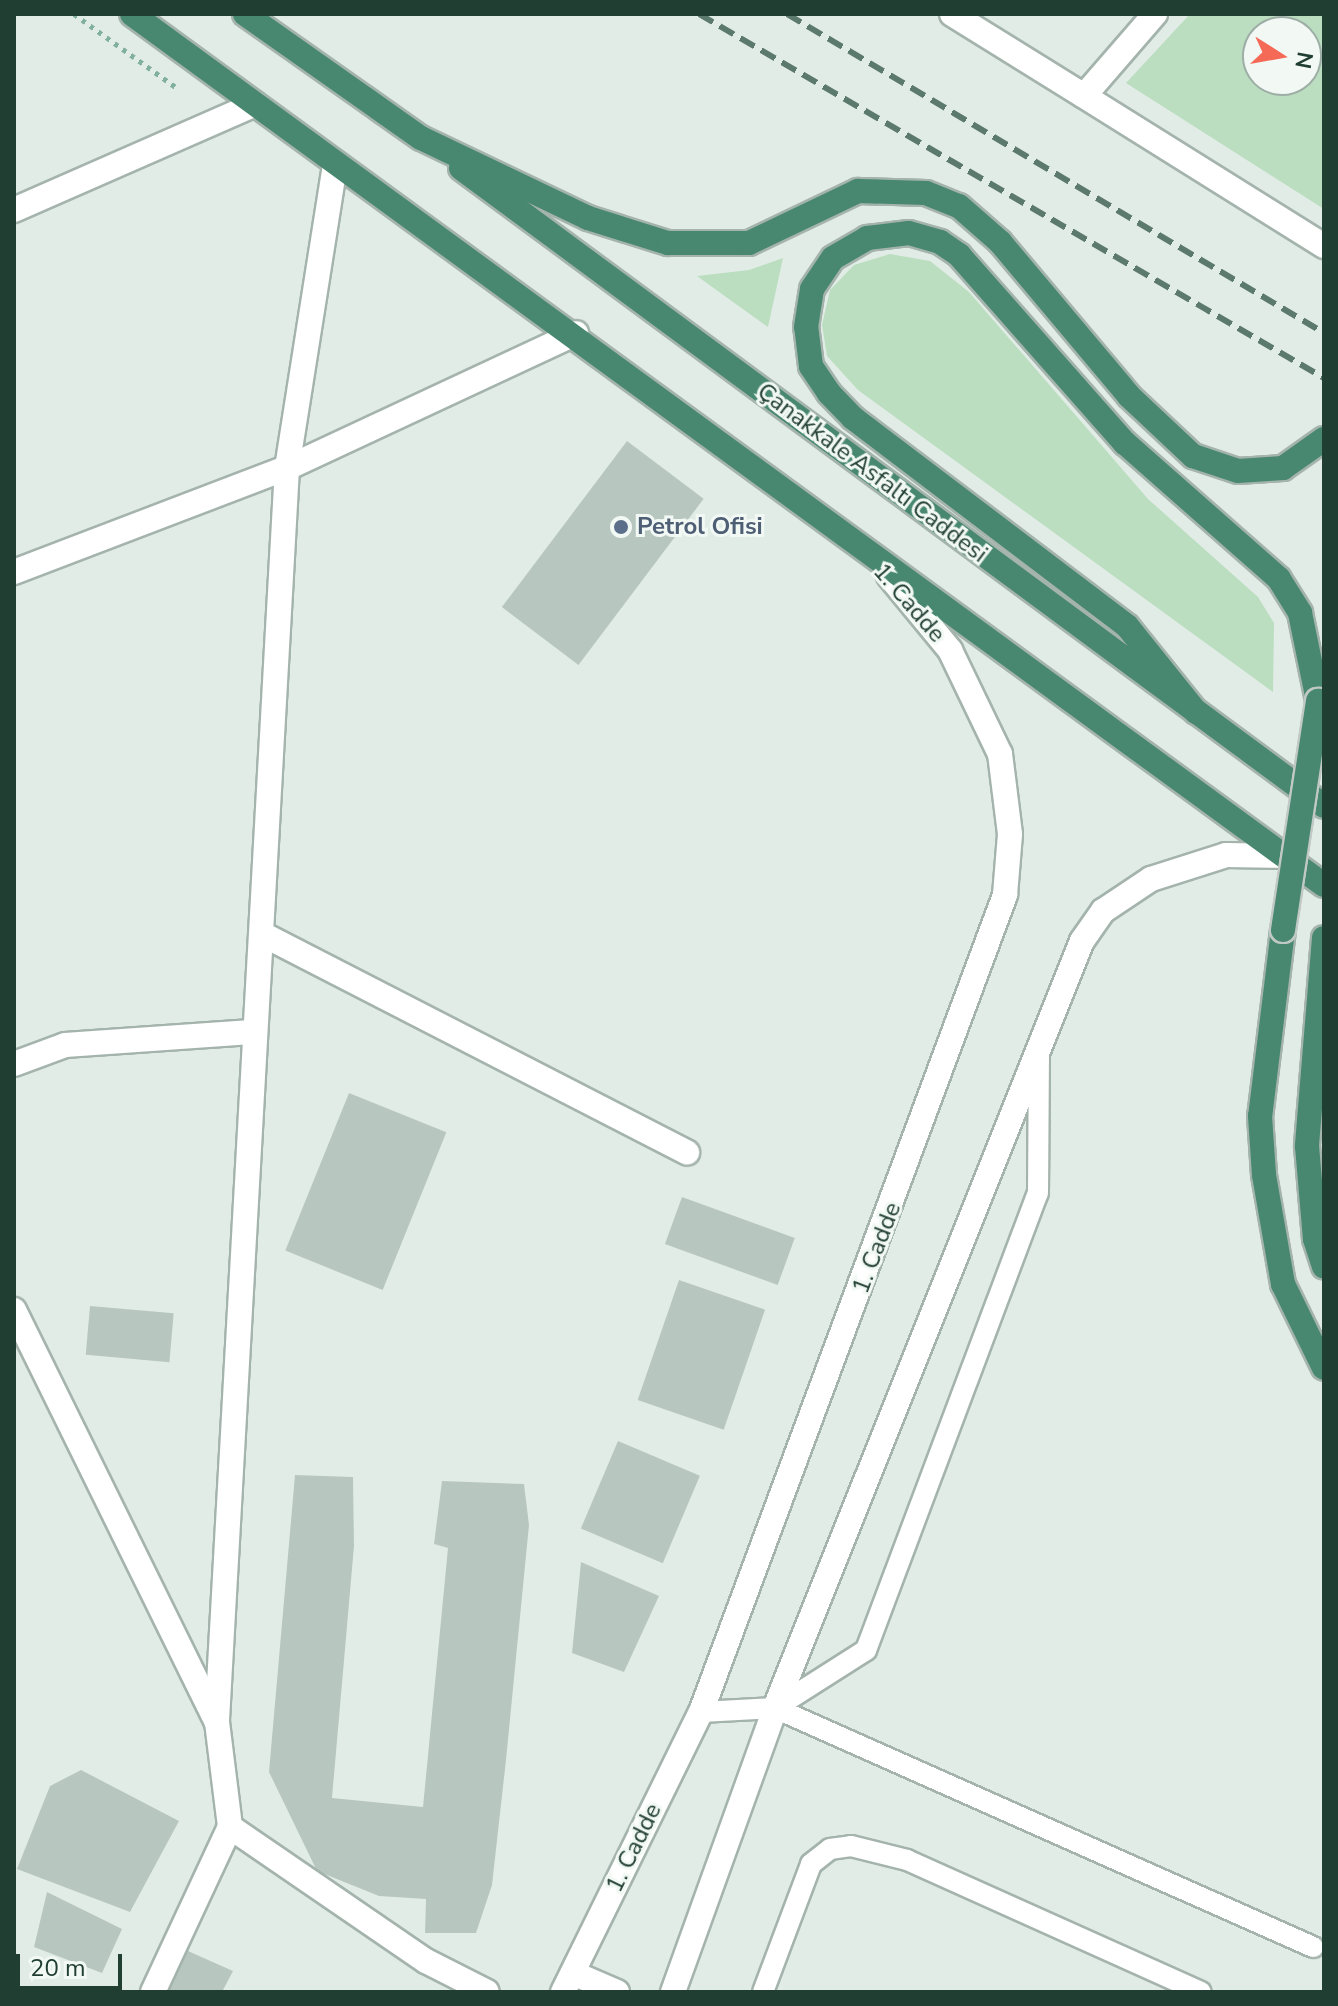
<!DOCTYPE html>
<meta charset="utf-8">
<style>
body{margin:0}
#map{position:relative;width:1338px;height:2006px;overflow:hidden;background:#e2ece6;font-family:"Nunito Sans",sans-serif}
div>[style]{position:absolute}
.green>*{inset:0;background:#badebf}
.building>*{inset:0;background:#b7c7bf;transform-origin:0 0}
.path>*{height:5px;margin-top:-2.5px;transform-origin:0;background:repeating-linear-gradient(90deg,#81b19c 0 4px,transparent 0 10px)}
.roads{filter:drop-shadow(2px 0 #a4b4ad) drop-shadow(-2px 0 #a4b4ad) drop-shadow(0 2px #a4b4ad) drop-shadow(0 -2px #a4b4ad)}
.service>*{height:20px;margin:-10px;padding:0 10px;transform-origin:10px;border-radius:10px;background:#fff}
.minor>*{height:24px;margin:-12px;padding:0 12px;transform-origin:12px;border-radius:12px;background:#fff}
.tertiary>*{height:24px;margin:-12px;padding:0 12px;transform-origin:12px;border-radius:12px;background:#fff}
.secondary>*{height:24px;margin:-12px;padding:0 12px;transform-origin:12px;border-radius:12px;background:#fff}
.trunk>*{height:24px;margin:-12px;padding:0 12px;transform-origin:12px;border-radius:12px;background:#488770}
.rail>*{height:6px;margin-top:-3px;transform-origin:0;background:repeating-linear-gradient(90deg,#5c796e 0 16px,transparent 0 24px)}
.bridges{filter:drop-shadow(2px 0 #c1c9c6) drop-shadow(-2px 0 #c1c9c6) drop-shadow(0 2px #c1c9c6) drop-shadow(0 -2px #c1c9c6)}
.trunk-bridge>*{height:24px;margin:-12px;padding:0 12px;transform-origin:12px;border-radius:12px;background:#488770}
.dots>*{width:22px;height:22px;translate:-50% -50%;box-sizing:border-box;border:4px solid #f2f9f5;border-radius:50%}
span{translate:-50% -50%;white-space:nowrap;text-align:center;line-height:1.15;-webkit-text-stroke:6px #f2f9f5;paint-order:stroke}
.street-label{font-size:24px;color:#213e33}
.service-label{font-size:24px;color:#4e5e75;font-weight:700}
.left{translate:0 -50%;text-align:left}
.frame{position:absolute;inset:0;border:16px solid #213e33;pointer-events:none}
.north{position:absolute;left:1242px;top:16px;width:80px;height:80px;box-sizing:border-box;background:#f2f9f5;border:2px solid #9eaea7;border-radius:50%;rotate:101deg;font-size:22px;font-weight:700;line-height:32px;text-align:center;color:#213e33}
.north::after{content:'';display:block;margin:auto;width:28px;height:36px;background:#f56a57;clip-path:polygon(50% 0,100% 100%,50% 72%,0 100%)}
.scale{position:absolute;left:16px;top:1954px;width:106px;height:36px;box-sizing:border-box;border:4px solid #213e33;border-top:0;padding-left:10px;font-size:24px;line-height:28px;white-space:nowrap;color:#213e33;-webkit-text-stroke:6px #f2f9f5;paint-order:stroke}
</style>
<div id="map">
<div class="green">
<i style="clip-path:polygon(evenodd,1190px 14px,1324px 14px,1324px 209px,1126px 83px,1190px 14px,1258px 32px,1306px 32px,1306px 80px,1258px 80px,1258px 32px)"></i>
<i style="clip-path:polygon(890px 254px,930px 261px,969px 292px,1148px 499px,1258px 597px,1274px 623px,1273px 692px,858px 390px,827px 356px,822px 325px,830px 290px,854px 265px)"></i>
<i style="clip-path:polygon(783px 258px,768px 327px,697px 276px,749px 270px)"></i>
</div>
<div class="building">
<i style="left:627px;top:441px;width:96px;height:208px;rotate:37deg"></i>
<i style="left:349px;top:1093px;width:105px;height:170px;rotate:22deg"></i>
<i style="left:682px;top:1197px;width:120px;height:50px;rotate:20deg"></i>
<i style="left:679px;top:1280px;width:91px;height:127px;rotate:19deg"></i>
<i style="left:90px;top:1306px;width:84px;height:49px;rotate:5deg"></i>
<i style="left:618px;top:1441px;width:89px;height:95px;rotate:23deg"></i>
<i style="clip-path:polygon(295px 1475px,353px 1477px,354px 1546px,332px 1798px,423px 1807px,448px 1548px,434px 1544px,442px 1481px,524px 1484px,529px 1525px,506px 1760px,492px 1885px,476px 1933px,425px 1933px,426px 1899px,379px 1896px,317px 1871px,269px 1772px)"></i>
<i style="clip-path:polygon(581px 1562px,659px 1596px,624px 1672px,572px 1653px)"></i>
<i style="clip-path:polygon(81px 1770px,179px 1821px,130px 1912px,17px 1869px,50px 1786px)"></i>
<i style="clip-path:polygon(47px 1892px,122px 1929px,102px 1973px,34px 1947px)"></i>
<i style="clip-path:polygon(188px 1951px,233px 1971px,222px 1992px,167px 1992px)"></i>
</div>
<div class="path">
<i style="left:74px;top:14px;width:127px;rotate:35.7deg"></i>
</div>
<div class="roads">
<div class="service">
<i style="left:775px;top:1708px;width:108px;rotate:-32.5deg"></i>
<i style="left:866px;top:1650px;width:488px;rotate:-69.4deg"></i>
<i style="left:1038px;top:1193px;width:140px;rotate:-89.6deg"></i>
<i style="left:701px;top:1712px;width:74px;rotate:-3.1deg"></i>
<i style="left:775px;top:1708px;width:589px;rotate:23.95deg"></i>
<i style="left:763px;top:1992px;width:137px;rotate:-69.4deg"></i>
<i style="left:811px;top:1864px;width:24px;rotate:-38deg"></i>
<i style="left:830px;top:1849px;width:21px;rotate:-8deg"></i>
<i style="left:851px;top:1846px;width:58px;rotate:14deg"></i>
<i style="left:907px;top:1860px;width:322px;rotate:24.2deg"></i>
</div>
<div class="minor">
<i style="left:14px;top:210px;width:263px;rotate:-23.7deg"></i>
<i style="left:287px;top:468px;width:307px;rotate:-81deg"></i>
<i style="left:262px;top:934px;width:478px;rotate:27.2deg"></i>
<i style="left:14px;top:1064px;width:54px;rotate:-20.4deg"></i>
<i style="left:65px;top:1045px;width:187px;rotate:-4deg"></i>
<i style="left:14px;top:1310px;width:459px;rotate:63.8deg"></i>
<i style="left:153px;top:1992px;width:182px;rotate:-65deg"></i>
</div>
<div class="tertiary">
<i style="left:952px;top:14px;width:155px;rotate:31.8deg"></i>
<i style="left:287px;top:468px;width:1256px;rotate:93.2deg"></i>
<i style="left:217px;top:1722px;width:106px;rotate:82.9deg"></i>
<i style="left:230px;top:1827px;width:237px;rotate:34.4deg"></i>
<i style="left:426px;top:1961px;width:68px;rotate:26.9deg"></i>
<i style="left:14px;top:572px;width:292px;rotate:-20.9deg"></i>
<i style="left:287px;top:468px;width:319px;rotate:-25deg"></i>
</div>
<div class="secondary">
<i style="left:1155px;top:14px;width:108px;rotate:130.9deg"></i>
<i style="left:1084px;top:96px;width:283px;rotate:32deg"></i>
<i style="left:573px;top:1973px;width:48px;rotate:23.4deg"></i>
<i style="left:563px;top:1992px;width:312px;rotate:-63.8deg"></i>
<i style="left:701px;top:1712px;width:872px;rotate:-69.59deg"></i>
<i style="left:1005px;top:895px;width:61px;rotate:-85.3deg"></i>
<i style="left:1010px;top:834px;width:81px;rotate:-97.1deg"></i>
<i style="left:1000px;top:754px;width:115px;rotate:-115.7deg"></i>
<i style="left:950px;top:650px;width:96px;rotate:-129.5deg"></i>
<i style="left:673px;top:1992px;width:302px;rotate:-70.2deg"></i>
<i style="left:775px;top:1708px;width:826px;rotate:-68.19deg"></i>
<i style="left:1082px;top:941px;width:37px;rotate:-55deg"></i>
<i style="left:1103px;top:911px;width:58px;rotate:-33.7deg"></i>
<i style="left:1151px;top:879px;width:79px;rotate:-17.7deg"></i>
<i style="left:1226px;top:855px;width:62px;rotate:0.9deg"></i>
</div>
<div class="trunk">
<i style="left:132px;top:14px;width:1476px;rotate:36.16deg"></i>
<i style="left:245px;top:14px;width:215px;rotate:35.2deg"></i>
<i style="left:421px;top:138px;width:185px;rotate:25.6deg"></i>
<i style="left:588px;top:218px;width:84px;rotate:17.4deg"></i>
<i style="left:668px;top:243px;width:81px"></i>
<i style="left:749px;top:243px;width:121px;rotate:-25.5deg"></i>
<i style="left:858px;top:191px;width:68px;rotate:1.7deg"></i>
<i style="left:926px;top:193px;width:35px;rotate:22deg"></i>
<i style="left:959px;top:206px;width:55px;rotate:41.3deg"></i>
<i style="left:1000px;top:242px;width:201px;rotate:50deg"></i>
<i style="left:1129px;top:396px;width:88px;rotate:43.2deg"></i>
<i style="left:1193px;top:456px;width:47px;rotate:18.4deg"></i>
<i style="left:1238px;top:471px;width:45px;rotate:-3.8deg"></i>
<i style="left:1283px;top:468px;width:50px;rotate:-35.3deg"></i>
<i style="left:461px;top:168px;width:1073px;rotate:36.47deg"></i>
<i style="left:1196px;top:712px;width:110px;rotate:-128.7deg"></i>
<i style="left:1127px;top:626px;width:344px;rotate:-142.8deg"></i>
<i style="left:853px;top:418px;width:35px;rotate:-134deg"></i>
<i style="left:829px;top:393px;width:32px;rotate:-124deg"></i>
<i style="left:811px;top:366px;width:39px;rotate:-97deg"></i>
<i style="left:806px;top:327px;width:38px;rotate:-81deg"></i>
<i style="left:812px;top:289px;width:37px;rotate:-56deg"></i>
<i style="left:833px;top:258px;width:39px;rotate:-30deg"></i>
<i style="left:867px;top:238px;width:42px;rotate:-6.8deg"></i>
<i style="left:909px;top:233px;width:32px;rotate:16deg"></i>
<i style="left:940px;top:242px;width:23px;rotate:34deg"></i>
<i style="left:959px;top:255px;width:251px;rotate:48.6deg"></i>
<i style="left:1125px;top:443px;width:205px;rotate:41.4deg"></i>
<i style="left:1279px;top:579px;width:40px;rotate:58deg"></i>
<i style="left:1300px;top:613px;width:90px;rotate:78.4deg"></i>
<i style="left:1283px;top:930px;width:187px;rotate:97deg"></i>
<i style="left:1260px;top:1116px;width:59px;rotate:86.1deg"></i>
<i style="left:1264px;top:1175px;width:111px;rotate:80.1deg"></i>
<i style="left:1283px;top:1284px;width:93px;rotate:64deg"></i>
<i style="left:1324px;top:938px;width:209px;rotate:94.7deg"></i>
<i style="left:1307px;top:1146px;width:93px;rotate:85.1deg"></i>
<i style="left:1315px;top:1239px;width:29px;rotate:72deg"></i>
</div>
</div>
<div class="rail">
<i style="left:699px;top:14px;width:723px;rotate:30.22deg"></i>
<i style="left:787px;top:14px;width:625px;rotate:30.71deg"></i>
</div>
<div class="bridges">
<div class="trunk-bridge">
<i style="left:1283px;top:930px;width:232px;rotate:-81.3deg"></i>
</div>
</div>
<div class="dots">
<i style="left:621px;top:527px;background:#5c6f8a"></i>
</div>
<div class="street-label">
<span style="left:872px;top:473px;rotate:37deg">Çanakkale Asfaltı Caddesi</span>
<span style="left:909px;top:603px;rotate:49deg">1. Cadde</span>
<span style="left:877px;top:1248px;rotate:-69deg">1. Cadde</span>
<span style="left:634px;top:1848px;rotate:-64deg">1. Cadde</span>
</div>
<div class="service-label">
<span class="left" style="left:637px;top:527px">Petrol Ofisi</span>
</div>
<div class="frame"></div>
<div class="north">N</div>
<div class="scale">20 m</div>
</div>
